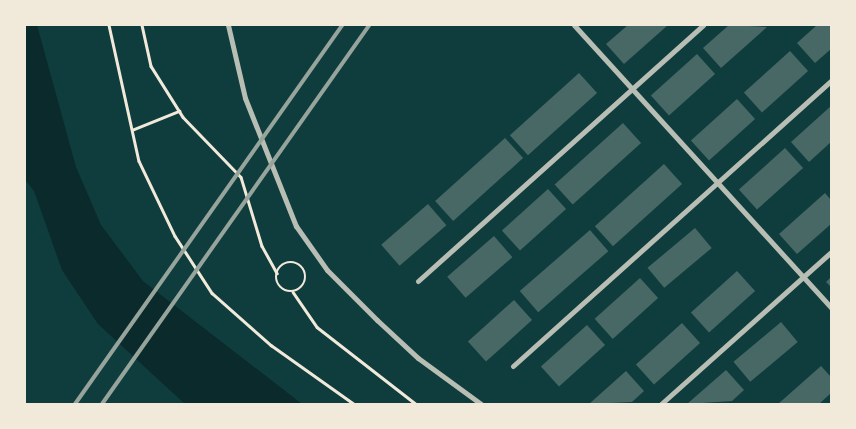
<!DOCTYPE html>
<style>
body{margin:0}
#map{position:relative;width:856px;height:429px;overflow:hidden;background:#0f3d3e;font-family:"Times New Roman",serif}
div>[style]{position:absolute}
.water>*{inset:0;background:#0a2a2b}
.building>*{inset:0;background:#486865;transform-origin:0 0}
.path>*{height:2.5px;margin:-1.25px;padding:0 1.25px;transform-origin:1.25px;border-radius:1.25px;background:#f1e9da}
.path>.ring{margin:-1.25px;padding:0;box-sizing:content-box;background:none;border:2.5px solid #f1e9da;border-radius:50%}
.minor>*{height:5px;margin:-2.5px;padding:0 2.5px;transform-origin:2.5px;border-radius:2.5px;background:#b8beb3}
.rail>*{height:4px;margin:-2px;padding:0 2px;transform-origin:2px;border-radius:2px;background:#97a49c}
span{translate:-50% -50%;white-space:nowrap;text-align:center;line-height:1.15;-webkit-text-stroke:5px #f1e9da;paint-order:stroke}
.frame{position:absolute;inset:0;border:26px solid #f1e9da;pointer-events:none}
</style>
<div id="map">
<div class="water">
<i style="clip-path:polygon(25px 25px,37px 25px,76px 167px,101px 225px,143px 281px,302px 404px,185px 404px,98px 324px,62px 270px,34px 191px,25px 180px)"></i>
</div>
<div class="building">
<i style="clip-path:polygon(628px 25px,668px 25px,624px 64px,606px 44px)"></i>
<i style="clip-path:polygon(729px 25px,767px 27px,721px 68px,703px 48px)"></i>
<i style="clip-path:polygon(817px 25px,831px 25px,831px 49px,815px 63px,797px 43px)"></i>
<i style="left:790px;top:51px;width:27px;height:62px;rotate:48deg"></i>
<i style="left:697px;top:54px;width:27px;height:62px;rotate:48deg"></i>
<i style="left:579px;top:73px;width:27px;height:93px;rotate:48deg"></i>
<i style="left:737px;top:99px;width:27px;height:62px;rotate:48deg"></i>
<i style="clip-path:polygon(831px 106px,831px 142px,809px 162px,791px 142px)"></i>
<i style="left:623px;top:123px;width:27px;height:92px;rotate:48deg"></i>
<i style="left:505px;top:138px;width:27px;height:94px;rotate:48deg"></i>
<i style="left:785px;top:148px;width:27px;height:62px;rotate:48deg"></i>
<i style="left:664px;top:164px;width:27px;height:93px;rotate:48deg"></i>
<i style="left:548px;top:189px;width:27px;height:62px;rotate:48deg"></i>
<i style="clip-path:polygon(825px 193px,831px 200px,831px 224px,797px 254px,779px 234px)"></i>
<i style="left:428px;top:204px;width:28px;height:62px;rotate:49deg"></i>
<i style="left:695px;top:228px;width:26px;height:62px;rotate:50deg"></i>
<i style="left:590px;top:230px;width:28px;height:93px;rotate:49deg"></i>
<i style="left:494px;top:236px;width:28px;height:62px;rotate:49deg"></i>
<i style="left:737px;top:271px;width:27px;height:62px;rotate:48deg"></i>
<i style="clip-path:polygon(831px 277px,831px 287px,826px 282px)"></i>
<i style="left:640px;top:278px;width:27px;height:61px;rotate:48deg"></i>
<i style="left:514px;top:300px;width:27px;height:62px;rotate:48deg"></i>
<i style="left:781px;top:322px;width:26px;height:62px;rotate:50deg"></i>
<i style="left:682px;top:323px;width:27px;height:62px;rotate:48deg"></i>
<i style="left:587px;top:325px;width:27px;height:62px;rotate:48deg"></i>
<i style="clip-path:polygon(821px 366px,831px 377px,831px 393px,819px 404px,778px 404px)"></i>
<i style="clip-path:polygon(726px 370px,744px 390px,732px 401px,687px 404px)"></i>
<i style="clip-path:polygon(626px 371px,644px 391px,632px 402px,589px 404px)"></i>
</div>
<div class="path">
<i style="left:109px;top:25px;width:139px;rotate:77.6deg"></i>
<i style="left:139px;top:161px;width:83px;rotate:64.4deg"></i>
<i style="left:175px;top:236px;width:68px;rotate:57deg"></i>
<i style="left:212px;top:293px;width:79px;rotate:41.4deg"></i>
<i style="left:271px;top:345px;width:102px;rotate:35.4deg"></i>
<i style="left:142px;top:25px;width:42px;rotate:77.6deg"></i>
<i style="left:151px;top:66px;width:60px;rotate:57.9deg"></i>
<i style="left:183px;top:117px;width:83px;rotate:46deg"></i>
<i style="left:241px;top:177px;width:72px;rotate:73.1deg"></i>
<i style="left:262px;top:246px;width:31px;rotate:61deg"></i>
<i style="left:132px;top:130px;width:51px;rotate:-22deg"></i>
<i class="ring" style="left:276px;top:262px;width:27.5px;height:27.5px"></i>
<i style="left:293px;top:292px;width:42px;rotate:55.6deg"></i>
<i style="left:317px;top:327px;width:125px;rotate:37.9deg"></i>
</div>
<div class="minor">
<i style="left:228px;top:25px;width:75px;rotate:76.9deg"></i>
<i style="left:245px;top:98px;width:138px;rotate:68.3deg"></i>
<i style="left:296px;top:226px;width:54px;rotate:54.8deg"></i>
<i style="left:327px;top:270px;width:71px;rotate:45deg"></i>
<i style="left:377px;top:320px;width:56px;rotate:42.8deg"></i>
<i style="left:418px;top:358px;width:78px;rotate:36.1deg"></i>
<i style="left:574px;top:25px;width:382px;rotate:47.7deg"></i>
<i style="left:418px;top:281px;width:383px;rotate:-41.9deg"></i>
<i style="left:513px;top:366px;width:427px;rotate:-41.9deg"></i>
<i style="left:661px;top:404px;width:228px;rotate:-41.8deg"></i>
</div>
<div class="rail">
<i style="left:75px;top:404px;width:464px;rotate:-54.8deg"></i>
<i style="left:102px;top:404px;width:464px;rotate:-54.8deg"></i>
</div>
<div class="frame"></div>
</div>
